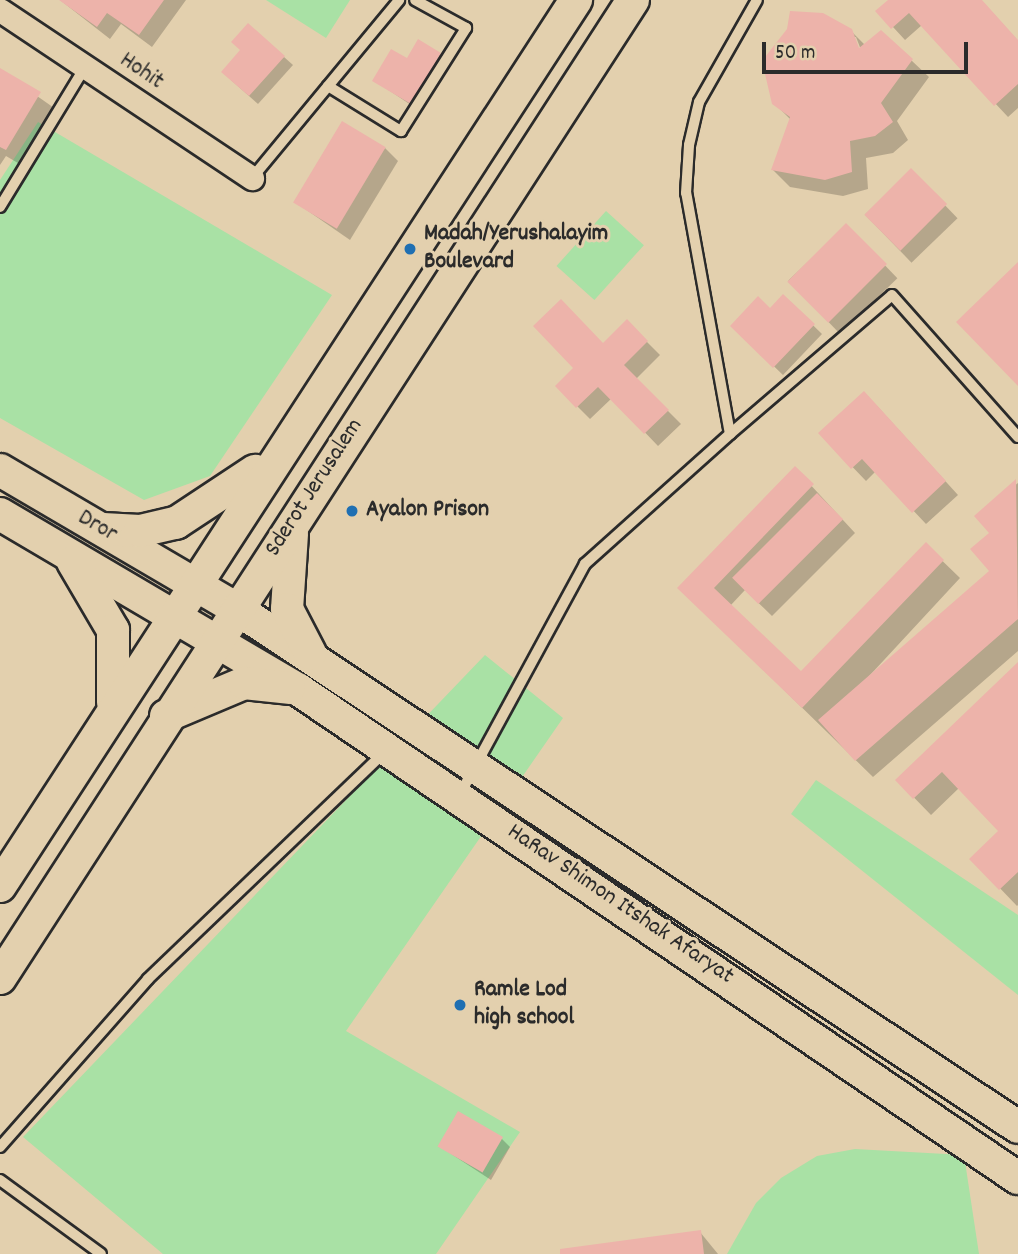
<!DOCTYPE html>
<style>
body{margin:0}
#map{position:relative;width:1018px;height:1254px;overflow:hidden;background:#e3d0ae;font-family:Dekko,sans-serif}
div>[style]{position:absolute}
.green>*{inset:0;background:#a9e1a5;transform-origin:0 0}
.shadow>*{inset:0;background:#0003;transform-origin:0 0}
.building>*{inset:0;background:#edb3aa;transform-origin:0 0}
.roads{filter:drop-shadow(2px 0 #2b2b2b) drop-shadow(-2px 0 #2b2b2b) drop-shadow(0 2px #2b2b2b) drop-shadow(0 -2px #2b2b2b)}
.lane>*{height:10px;margin:-5px;padding:0 5px;transform-origin:5px;border-radius:5px;background:#e3d0ae}
.street>*{height:23px;margin:-11.5px;padding:0 11.5px;transform-origin:11.5px;border-radius:11.5px;background:#e3d0ae}
.secondary>*{height:32px;margin:-16px;padding:0 16px;transform-origin:16px;border-radius:16px;background:#e3d0ae}
.dots>*{width:19px;height:19px;translate:-50% -50%;box-sizing:border-box;border:4px solid #e3d0ae;border-radius:50%}
span{translate:-50% -50%;white-space:nowrap;text-align:center;line-height:1.15;-webkit-text-stroke:6px #e3d0ae;paint-order:stroke}
.street-label{font-size:24px;color:#2b2b2b}
.poi-label{font-size:24px;color:#2b2b2b;font-weight:700}
.left{translate:0 -50%;text-align:left}
.scale{position:absolute;left:762px;top:42px;width:206px;height:32px;box-sizing:border-box;border:4px solid #2b2b2b;border-top:0;padding-left:9px;font-size:21px;line-height:24px;white-space:nowrap;color:#2b2b2b;-webkit-text-stroke:5px #e3d0ae;paint-order:stroke}
</style>
<div id="map">
<div class="green">
<i style="clip-path:polygon(266px 0,350px 0,326px 38px)"></i>
<i style="clip-path:polygon(38px 122px,332px 295px,210px 476px,144px 500px,0 418px,0 180px)"></i>
<i style="left:606px;top:211px;width:51px;height:74px;rotate:42deg"></i>
<i style="clip-path:polygon(485px 655px,563px 718px,346px 1031px,520px 1132px,436px 1254px,163px 1254px,23px 1137px)"></i>
<i style="clip-path:polygon(816px 780px,1018px 915px,1018px 995px,791px 814px)"></i>
<i style="clip-path:polygon(855px 1149px,964px 1155px,979px 1254px,727px 1254px,756px 1203px,781px 1178px,817px 1156px)"></i>
</div>
<div class="shadow">
<i style="clip-path:polygon(60px 0,186px 0,152px 47px,121px 24px,110px 39px)"></i>
<i style="clip-path:polygon(890px 0,981px 0,1018px 41px,1018px 108px,1008px 117px,922px 25px,905px 40px,893px 27px)"></i>
<i style="clip-path:polygon(evenodd,850px 30px,865px 45px,911px 60px,929px 77px,897px 121px,908px 140px,893px 153px,866px 158px,868px 189px,843px 196px,790px 187px,773px 170px,791px 120px,774px 103px,850px 30px,853px 37px,856px 37px,863px 55px,860px 57px,853px 37px)"></i>
<i style="clip-path:polygon(440px 54px,448px 63px,420px 111px,375px 81px,408px 60px)"></i>
<i style="clip-path:polygon(284px 57px,293px 65px,258px 104px,231px 80px)"></i>
<i style="clip-path:polygon(0 70px,57px 110px,23px 166px,6px 156px,0 165px)"></i>
<i style="clip-path:polygon(385px 148px,398px 161px,350px 240px,295px 202px)"></i>
<i style="left:911px;top:170px;width:67px;height:64px;rotate:46deg"></i>
<i style="left:846px;top:225px;width:74px;height:80px;rotate:46deg"></i>
<i style="clip-path:polygon(783px 296px,822px 334px,783px 375px,732px 326px,770px 310px)"></i>
<i style="clip-path:polygon(627px 322px,660px 355px,636px 379px,681px 424px,658px 446px,612px 398px,590px 419px,557px 386px)"></i>
<i style="clip-path:polygon(877px 406px,958px 495px,926px 524px,876px 471px,866px 481px,820px 433px)"></i>
<i style="clip-path:polygon(795px 468px,855px 533px,772px 616px,745px 590px,730px 606px,801px 674px,926px 545px,960px 578px,859px 687px,992px 571px,991px 533px,976px 516px,1018px 483px,1018px 651px,873px 777px,697px 605px)"></i>
<i style="clip-path:polygon(1018px 665px,1018px 905px,1017px 906px,972px 859px,1001px 831px,959px 788px,931px 815px,897px 780px)"></i>
<i style="clip-path:polygon(502px 1139px,510px 1147px,491px 1180px,439px 1146px)"></i>
<i style="clip-path:polygon(700px 1232px,718px 1254px,562px 1254px)"></i>
</div>
<div class="building">
<i style="clip-path:polygon(59px 0,164px 0,139px 35px,107px 13px,97px 27px)"></i>
<i style="clip-path:polygon(888px 0,982px 0,1018px 40px,1018px 84px,994px 106px,909px 13px,891px 29px,875px 11px)"></i>
<i style="clip-path:polygon(790px 11px,823px 13px,852px 29px,859px 48px,881px 30px,913px 59px,881px 103px,893px 122px,875px 136px,850px 141px,852px 172px,825px 180px,771px 170px,790px 117px,772px 104px,762px 61px,787px 29px)"></i>
<i style="clip-path:polygon(248px 23px,285px 56px,249px 96px,221px 72px,240px 50px,231px 42px)"></i>
<i style="clip-path:polygon(418px 39px,441px 53px,411px 104px,372px 81px,391px 49px,407px 58px)"></i>
<i style="clip-path:polygon(0 68px,41px 92px,6px 150px,0 147px)"></i>
<i style="left:342px;top:121px;width:51px;height:95px;rotate:31deg"></i>
<i style="left:911px;top:168px;width:51px;height:66px;rotate:45deg"></i>
<i style="left:846px;top:223px;width:58px;height:83px;rotate:45deg"></i>
<i style="clip-path:polygon(1018px 262px,1018px 386px,956px 322px)"></i>
<i style="clip-path:polygon(783px 294px,815px 324px,773px 368px,730px 326px,758px 296px,770px 308px)"></i>
<i style="clip-path:polygon(561px 299px,603px 343px,627px 319px,648px 341px,624px 365px,669px 410px,644px 434px,598px 387px,576px 408px,555px 386px,573px 368px,533px 326px)"></i>
<i style="clip-path:polygon(864px 391px,946px 481px,912px 513px,862px 459px,851px 469px,818px 433px)"></i>
<i style="clip-path:polygon(795px 466px,814px 484px,714px 588px,801px 671px,926px 542px,944px 560px,802px 708px,677px 588px)"></i>
<i style="clip-path:polygon(1016px 479px,1018px 619px,855px 761px,818px 720px,989px 571px,970px 549px,989px 533px,974px 516px)"></i>
<i style="left:817px;top:493px;width:37px;height:120px;rotate:45deg"></i>
<i style="clip-path:polygon(1018px 662px,1018px 872px,999px 890px,969px 859px,998px 831px,942px 772px,913px 799px,895px 780px)"></i>
<i style="left:458px;top:1111px;width:52px;height:41px;rotate:30deg"></i>
<i style="clip-path:polygon(701px 1230px,704px 1254px,560px 1254px,560px 1249px)"></i>
</div>
<div class="roads">
<div class="lane">
<i style="left:328px;top:86px;width:86px;rotate:31.7deg"></i>
<i style="left:401px;top:131px;width:122px;rotate:-57.7deg"></i>
<i style="left:466px;top:28px;width:58px;rotate:-151.2deg"></i>
<i style="left:252px;top:178px;width:231px;rotate:-50.4deg"></i>
<i style="left:0;top:207px;width:164px;rotate:-58.7deg"></i>
<i style="left:730px;top:434px;width:213px;rotate:-40.6deg"></i>
<i style="left:892px;top:295px;width:190px;rotate:48.4deg"></i>
<i style="left:459px;top:796px;width:264px;rotate:-61.5deg"></i>
<i style="left:585px;top:564px;width:195px;rotate:-41.9deg"></i>
<i style="left:730px;top:434px;width:245px;rotate:-100.3deg"></i>
<i style="left:686px;top:193px;width:48px;rotate:-86.4deg"></i>
<i style="left:689px;top:145px;width:44px;rotate:-76.9deg"></i>
<i style="left:699px;top:102px;width:117px;rotate:-60.4deg"></i>
<i style="left:0;top:1147px;width:224px;rotate:-48.6deg"></i>
<i style="left:148px;top:979px;width:330px;rotate:-43.8deg"></i>
<i style="left:0;top:1180px;width:125px;rotate:36.2deg"></i>
</div>
<div class="street">
<i style="left:0;top:10px;width:303px;rotate:33.7deg"></i>
</div>
<div class="secondary">
<i style="left:0;top:470px;width:275px;rotate:30.4deg"></i>
<i style="left:237px;top:609px;width:937px;rotate:33.55deg"></i>
<i style="left:0;top:514px;width:347px;rotate:30.5deg"></i>
<i style="left:299px;top:690px;width:869px;rotate:34.17deg"></i>
<i style="left:103px;top:529px;width:37px;rotate:3deg"></i>
<i style="left:140px;top:531px;width:37px;rotate:-13deg"></i>
<i style="left:176px;top:523px;width:95px;rotate:-33.4deg"></i>
<i style="left:292px;top:534px;width:75px;rotate:93.8deg"></i>
<i style="left:287px;top:609px;width:50px;rotate:62.4deg"></i>
<i style="left:73px;top:562px;width:79px;rotate:59.5deg"></i>
<i style="left:113px;top:630px;width:72px;rotate:90deg"></i>
<i style="left:166px;top:716px;width:85px;rotate:-22.9deg"></i>
<i style="left:244px;top:683px;width:45px;rotate:6.3deg"></i>
<i style="left:0;top:886px;width:1057px;rotate:-56.97deg"></i>
<i style="left:0;top:978px;width:1165px;rotate:-57.09deg"></i>
</div>
</div>
<div class="dots">
<i style="left:410px;top:249px;background:#1f6fb2"></i>
<i style="left:352px;top:511px;background:#1f6fb2"></i>
<i style="left:460px;top:1005px;background:#1f6fb2"></i>
</div>
<div class="street-label">
<span style="left:141px;top:72px;rotate:34deg">Hohit</span>
<span style="left:315px;top:488px;rotate:-57deg">Sderot Jerusalem</span>
<span style="left:97px;top:527px;rotate:30deg">Dror</span>
<span style="left:620px;top:905px;rotate:34deg">HaRav Shimon Itshak Afaryat</span>
</div>
<div class="poi-label">
<span class="left" style="left:424px;top:249px">Madah/Yerushalayim<br>Boulevard</span>
<span class="left" style="left:366px;top:511px">Ayalon Prison</span>
<span class="left" style="left:474px;top:1005px">Ramle Lod<br>high school</span>
</div>
<div class="scale">50 m</div>
</div>
